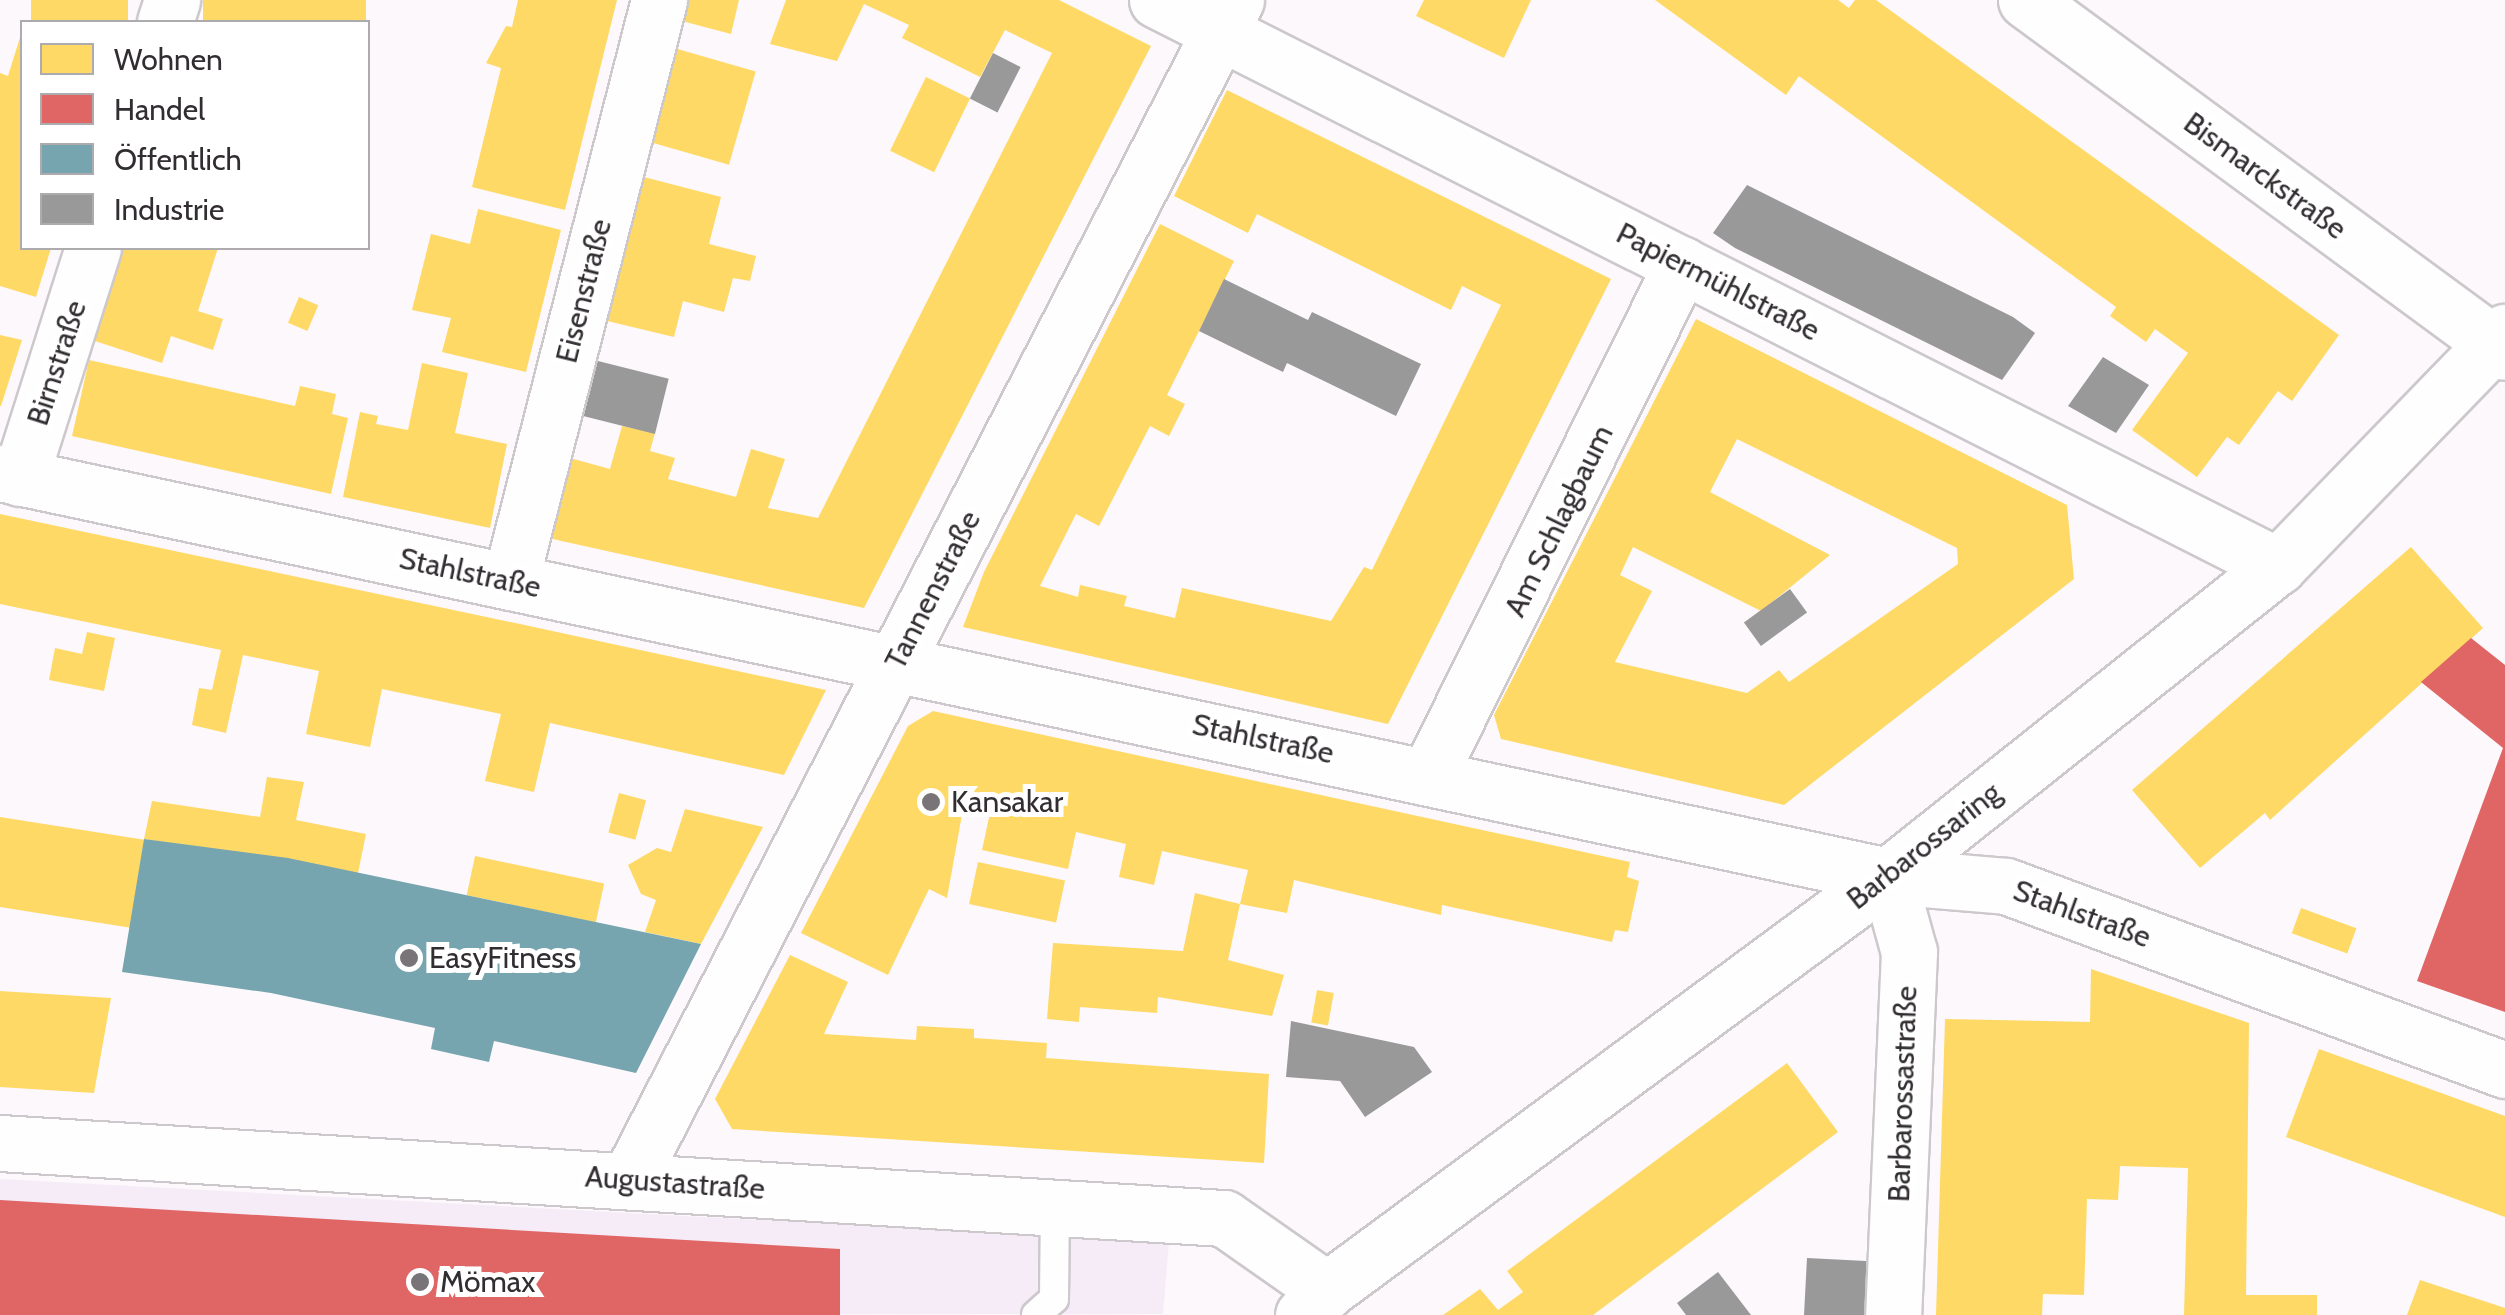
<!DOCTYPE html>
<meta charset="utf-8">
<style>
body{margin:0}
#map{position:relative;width:2505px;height:1315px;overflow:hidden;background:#fcf8fc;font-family:Cabin,sans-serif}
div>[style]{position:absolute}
.built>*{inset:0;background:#f6ecf7}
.homes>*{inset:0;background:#ffd966;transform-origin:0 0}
.shops>*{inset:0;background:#e06666}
.public>*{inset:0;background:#76a5af}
.industry>*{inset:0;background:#999;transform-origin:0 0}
.roads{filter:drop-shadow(2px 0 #ccc8cc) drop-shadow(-2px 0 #ccc8cc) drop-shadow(0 2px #ccc8cc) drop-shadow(0 -2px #ccc8cc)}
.lane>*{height:28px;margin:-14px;padding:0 14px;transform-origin:14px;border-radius:14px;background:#fffeff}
.street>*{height:55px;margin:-27.5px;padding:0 27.5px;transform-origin:27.5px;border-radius:27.5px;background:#fffeff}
.secondary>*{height:55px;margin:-27.5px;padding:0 27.5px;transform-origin:27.5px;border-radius:27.5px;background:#fffeff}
.dots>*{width:28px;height:28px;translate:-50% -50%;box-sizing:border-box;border:5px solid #fff;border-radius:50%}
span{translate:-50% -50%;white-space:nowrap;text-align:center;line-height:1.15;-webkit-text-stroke:10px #fff;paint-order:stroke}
.street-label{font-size:30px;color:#312d31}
.poi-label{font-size:30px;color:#312d31}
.left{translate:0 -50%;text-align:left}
.legend{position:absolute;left:20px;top:20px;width:350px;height:230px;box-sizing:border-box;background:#fff;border:2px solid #adabad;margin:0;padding:12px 18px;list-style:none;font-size:30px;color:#312d31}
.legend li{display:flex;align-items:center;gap:20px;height:50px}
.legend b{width:50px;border:2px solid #adabad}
</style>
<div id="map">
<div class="built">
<i style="clip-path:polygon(0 1179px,1169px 1242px,1163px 1314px,0 1315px)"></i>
</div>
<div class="homes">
<i style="left:31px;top:0;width:97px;height:23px"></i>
<i style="left:203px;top:0;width:163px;height:23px"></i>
<i style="clip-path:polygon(518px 0,617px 0,565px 210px,472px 187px,501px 68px,486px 63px,506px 26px,512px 27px)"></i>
<i style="clip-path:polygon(688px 0,739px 0,731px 34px,682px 21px)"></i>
<i style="clip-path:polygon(786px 0,1059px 0,1151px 46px,864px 608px,548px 538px,570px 458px,610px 469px,622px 426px,655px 433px,650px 451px,675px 458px,668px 479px,736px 497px,751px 449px,785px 459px,768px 508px,818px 518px,1052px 53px,1005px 30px,980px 77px,902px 38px,909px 25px,864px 4px,837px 61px,770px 44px)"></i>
<i style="clip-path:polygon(1424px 0,1531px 0,1504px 58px,1416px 16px)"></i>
<i style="clip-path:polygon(1655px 0,1838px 0,1849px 8px,1855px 0,1876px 0,2339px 335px,2292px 401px,2278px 391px,2239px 445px,2227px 437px,2197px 477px,2132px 430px,2188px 353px,2155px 329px,2146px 342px,2110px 316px,2116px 307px,1799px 76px,1786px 95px)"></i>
<i style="clip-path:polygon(22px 31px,22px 248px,51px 248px,36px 297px,0 286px,0 73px,8px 76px)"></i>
<i style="left:674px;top:48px;width:85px;height:97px;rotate:16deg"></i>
<i style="left:926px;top:77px;width:49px;height:82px;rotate:26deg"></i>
<i style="clip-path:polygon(1227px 90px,1611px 279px,1388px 724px,963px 627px,984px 572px,1160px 224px,1234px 261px,1167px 395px,1185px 404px,1169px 436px,1150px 426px,1099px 526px,1076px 514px,1040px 586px,1078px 597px,1080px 585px,1127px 596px,1124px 606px,1175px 618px,1182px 588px,1331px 621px,1364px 567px,1372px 570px,1396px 521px,1501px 305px,1462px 286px,1451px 310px,1257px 214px,1248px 233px,1174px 196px)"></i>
<i style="clip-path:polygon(640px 176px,721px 197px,709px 244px,756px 256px,750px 281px,733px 278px,724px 312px,683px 301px,674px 337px,603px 320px)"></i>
<i style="clip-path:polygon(478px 209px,561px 230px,526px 372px,442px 352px,451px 318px,412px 310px,431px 234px,470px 244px)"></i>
<i style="clip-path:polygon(122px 248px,218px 248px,198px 311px,223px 319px,213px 350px,171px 336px,162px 363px,92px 340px)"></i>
<i style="left:299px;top:297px;width:21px;height:28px;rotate:23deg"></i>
<i style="clip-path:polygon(evenodd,1696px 319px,2067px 505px,2074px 579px,1784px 805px,1501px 739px,1494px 715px,1696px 319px,1737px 439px,1957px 548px,1958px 564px,1789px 682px,1779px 670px,1747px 693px,1615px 662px,1652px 591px,1620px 575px,1633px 547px,1761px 611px,1830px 555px,1710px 492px,1737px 439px)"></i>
<i style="clip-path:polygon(0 335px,22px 340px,1px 406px,0 406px)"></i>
<i style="clip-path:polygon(89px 360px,295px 406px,300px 386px,336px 394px,332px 414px,348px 418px,331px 494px,72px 436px)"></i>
<i style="clip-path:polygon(422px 363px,468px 373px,455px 433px,507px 444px,490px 528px,343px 497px,360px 412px,378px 416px,376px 424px,408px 430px)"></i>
<i style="clip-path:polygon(0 514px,520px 624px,826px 690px,784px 775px,550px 723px,534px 792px,485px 781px,501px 714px,382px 689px,370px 747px,306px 734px,319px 671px,243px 655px,226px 733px,192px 725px,199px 688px,212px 690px,221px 650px,0 604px)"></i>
<i style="clip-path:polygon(2411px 547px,2483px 628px,2270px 820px,2265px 813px,2200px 868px,2132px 790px)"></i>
<i style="clip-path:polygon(87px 632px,115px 638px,104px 691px,49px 680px,55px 648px,82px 654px)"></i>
<i style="clip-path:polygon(933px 711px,1630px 862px,1627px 877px,1639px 881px,1628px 932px,1615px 930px,1612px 942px,1442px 905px,1441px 915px,1294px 880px,1287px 913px,1240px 904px,1248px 870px,1162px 851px,1154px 885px,1119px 877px,1126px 844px,1076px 832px,1068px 869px,982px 850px,990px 813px,963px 809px,947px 898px,929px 889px,888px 975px,801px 933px,908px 726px)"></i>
<i style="clip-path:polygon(267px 777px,304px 782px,296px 820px,366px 834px,358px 873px,144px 839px,152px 801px,260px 817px)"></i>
<i style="left:619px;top:793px;width:28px;height:41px;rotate:15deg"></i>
<i style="clip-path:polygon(685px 809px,763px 827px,701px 944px,645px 932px,656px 900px,641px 894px,628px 865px,657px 848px,671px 852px)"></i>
<i style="left:0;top:817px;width:146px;height:89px;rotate:9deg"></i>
<i style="left:475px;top:856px;width:132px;height:40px;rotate:12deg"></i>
<i style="left:978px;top:862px;width:89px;height:43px;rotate:12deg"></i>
<i style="clip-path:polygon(1195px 893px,1240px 904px,1228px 960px,1284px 975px,1272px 1016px,1158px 997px,1157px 1013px,1080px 1007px,1079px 1022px,1047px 1019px,1053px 943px,1183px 951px)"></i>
<i style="left:2301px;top:908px;width:59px;height:27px;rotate:20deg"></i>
<i style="clip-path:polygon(790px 955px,848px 982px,824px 1034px,916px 1040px,917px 1026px,974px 1029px,974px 1038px,1047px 1043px,1046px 1058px,1269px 1074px,1264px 1163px,732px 1129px,715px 1099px)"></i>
<i style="clip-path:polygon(2091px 969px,2249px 1023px,2246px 1295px,2317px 1295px,2317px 1315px,2184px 1315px,2188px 1168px,2120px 1166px,2118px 1200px,2087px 1199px,2084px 1295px,2043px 1294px,2042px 1315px,1936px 1315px,1945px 1019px,2090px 1022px)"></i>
<i style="left:1317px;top:990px;width:17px;height:33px;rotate:10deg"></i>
<i style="clip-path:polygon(0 991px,111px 998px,94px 1093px,0 1087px)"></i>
<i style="clip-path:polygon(2319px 1049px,2505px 1116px,2505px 1217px,2286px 1137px)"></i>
<i style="clip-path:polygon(1787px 1063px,1838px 1132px,1593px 1315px,1443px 1315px,1480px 1289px,1498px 1310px,1523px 1292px,1507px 1271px)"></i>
<i style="clip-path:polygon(2420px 1280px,2505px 1308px,2505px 1315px,2407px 1315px)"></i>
</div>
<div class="shops">
<i style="clip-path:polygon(2471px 638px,2505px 665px,2505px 1012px,2417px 981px,2503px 748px,2421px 682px)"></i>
<i style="clip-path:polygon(0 1200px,840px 1249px,840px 1315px,0 1315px)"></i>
</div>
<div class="public">
<i style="clip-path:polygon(144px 839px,288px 858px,701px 944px,636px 1073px,494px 1041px,489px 1062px,431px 1049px,435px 1028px,271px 993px,122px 972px)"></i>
</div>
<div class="industry">
<i style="left:993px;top:53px;width:31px;height:51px;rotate:27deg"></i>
<i style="clip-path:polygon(1747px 185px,2013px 317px,2035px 333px,2002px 380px,1735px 248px,1713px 233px)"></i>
<i style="clip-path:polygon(1224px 279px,1308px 320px,1312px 312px,1421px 364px,1396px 416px,1287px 363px,1283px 372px,1199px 331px)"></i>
<i style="clip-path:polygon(2103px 357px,2149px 385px,2116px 433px,2068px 406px)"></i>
<i style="left:594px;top:360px;width:77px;height:57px;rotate:14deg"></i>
<i style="left:1790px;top:589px;width:29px;height:57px;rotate:54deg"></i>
<i style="clip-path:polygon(1291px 1021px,1414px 1047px,1432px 1072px,1365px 1117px,1340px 1081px,1286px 1077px)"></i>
<i style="left:1807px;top:1258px;width:64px;height:57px;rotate:3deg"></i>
<i style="clip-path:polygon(1718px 1272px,1751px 1315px,1686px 1315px,1677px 1303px)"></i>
</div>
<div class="roads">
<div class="lane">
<i style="left:1036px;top:1315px;width:24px;rotate:-42deg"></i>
<i style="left:1054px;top:1299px;width:92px;rotate:-89.4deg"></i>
</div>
<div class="street">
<i style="left:1157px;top:0;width:1256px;rotate:26.79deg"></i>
<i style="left:2026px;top:0;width:594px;rotate:36.31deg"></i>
<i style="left:165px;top:22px;width:23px;rotate:-72deg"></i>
<i style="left:0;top:473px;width:1931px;rotate:12.05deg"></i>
<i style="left:1888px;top:876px;width:118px;rotate:4.8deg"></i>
<i style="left:2006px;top:886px;width:532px;rotate:20.24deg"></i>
<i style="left:20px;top:478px;width:241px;rotate:-72.4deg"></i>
<i style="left:510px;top:582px;width:601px;rotate:-75.64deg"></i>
<i style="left:1429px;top:774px;width:569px;rotate:-63.61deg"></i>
<i style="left:1888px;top:876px;width:79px;rotate:74.6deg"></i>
<i style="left:1909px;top:952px;width:363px;rotate:92.5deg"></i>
<i style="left:0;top:1143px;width:1226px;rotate:3.51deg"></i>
<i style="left:1224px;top:1218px;width:126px;rotate:35deg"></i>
<i style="left:629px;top:1180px;width:1327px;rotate:-62.78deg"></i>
</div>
<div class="secondary">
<i style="left:1303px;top:1315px;width:35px;rotate:-46deg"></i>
<i style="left:1327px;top:1290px;width:697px;rotate:-36.43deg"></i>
<i style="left:1888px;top:876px;width:498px;rotate:-38.5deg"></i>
<i style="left:2278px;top:566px;width:326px;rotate:-45.9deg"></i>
</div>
</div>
<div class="dots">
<i style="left:931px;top:802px;background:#787478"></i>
<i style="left:409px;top:958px;background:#787478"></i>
<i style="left:420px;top:1282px;background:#787478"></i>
</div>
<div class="street-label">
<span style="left:2265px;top:176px;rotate:36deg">Bismarckstraße</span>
<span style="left:1718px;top:282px;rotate:27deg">Papiermühlstraße</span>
<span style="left:584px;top:291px;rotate:-76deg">Eisenstraße</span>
<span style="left:57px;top:363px;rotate:-72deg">Birnstraße</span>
<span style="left:1559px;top:521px;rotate:-64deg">Am Schlagbaum</span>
<span style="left:470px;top:573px;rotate:12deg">Stahlstraße</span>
<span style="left:933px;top:590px;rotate:-63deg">Tannenstraße</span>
<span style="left:1263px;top:739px;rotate:12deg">Stahlstraße</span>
<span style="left:1924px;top:846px;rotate:-38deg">Barbarossaring</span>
<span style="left:2082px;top:914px;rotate:20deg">Stahlstraße</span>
<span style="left:1903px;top:1094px;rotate:-88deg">Barbarossastraße</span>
<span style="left:675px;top:1183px;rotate:4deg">Augustastraße</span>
</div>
<div class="poi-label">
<span class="left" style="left:951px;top:802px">Kansakar</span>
<span class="left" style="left:429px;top:958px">EasyFitness</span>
<span class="left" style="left:440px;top:1282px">Mömax</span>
</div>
<ul class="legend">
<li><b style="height:28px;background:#ffd966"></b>Wohnen</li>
<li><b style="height:28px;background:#e06666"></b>Handel</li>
<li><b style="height:28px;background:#76a5af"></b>Öffentlich</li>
<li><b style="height:28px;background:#999"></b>Industrie</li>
</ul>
</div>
